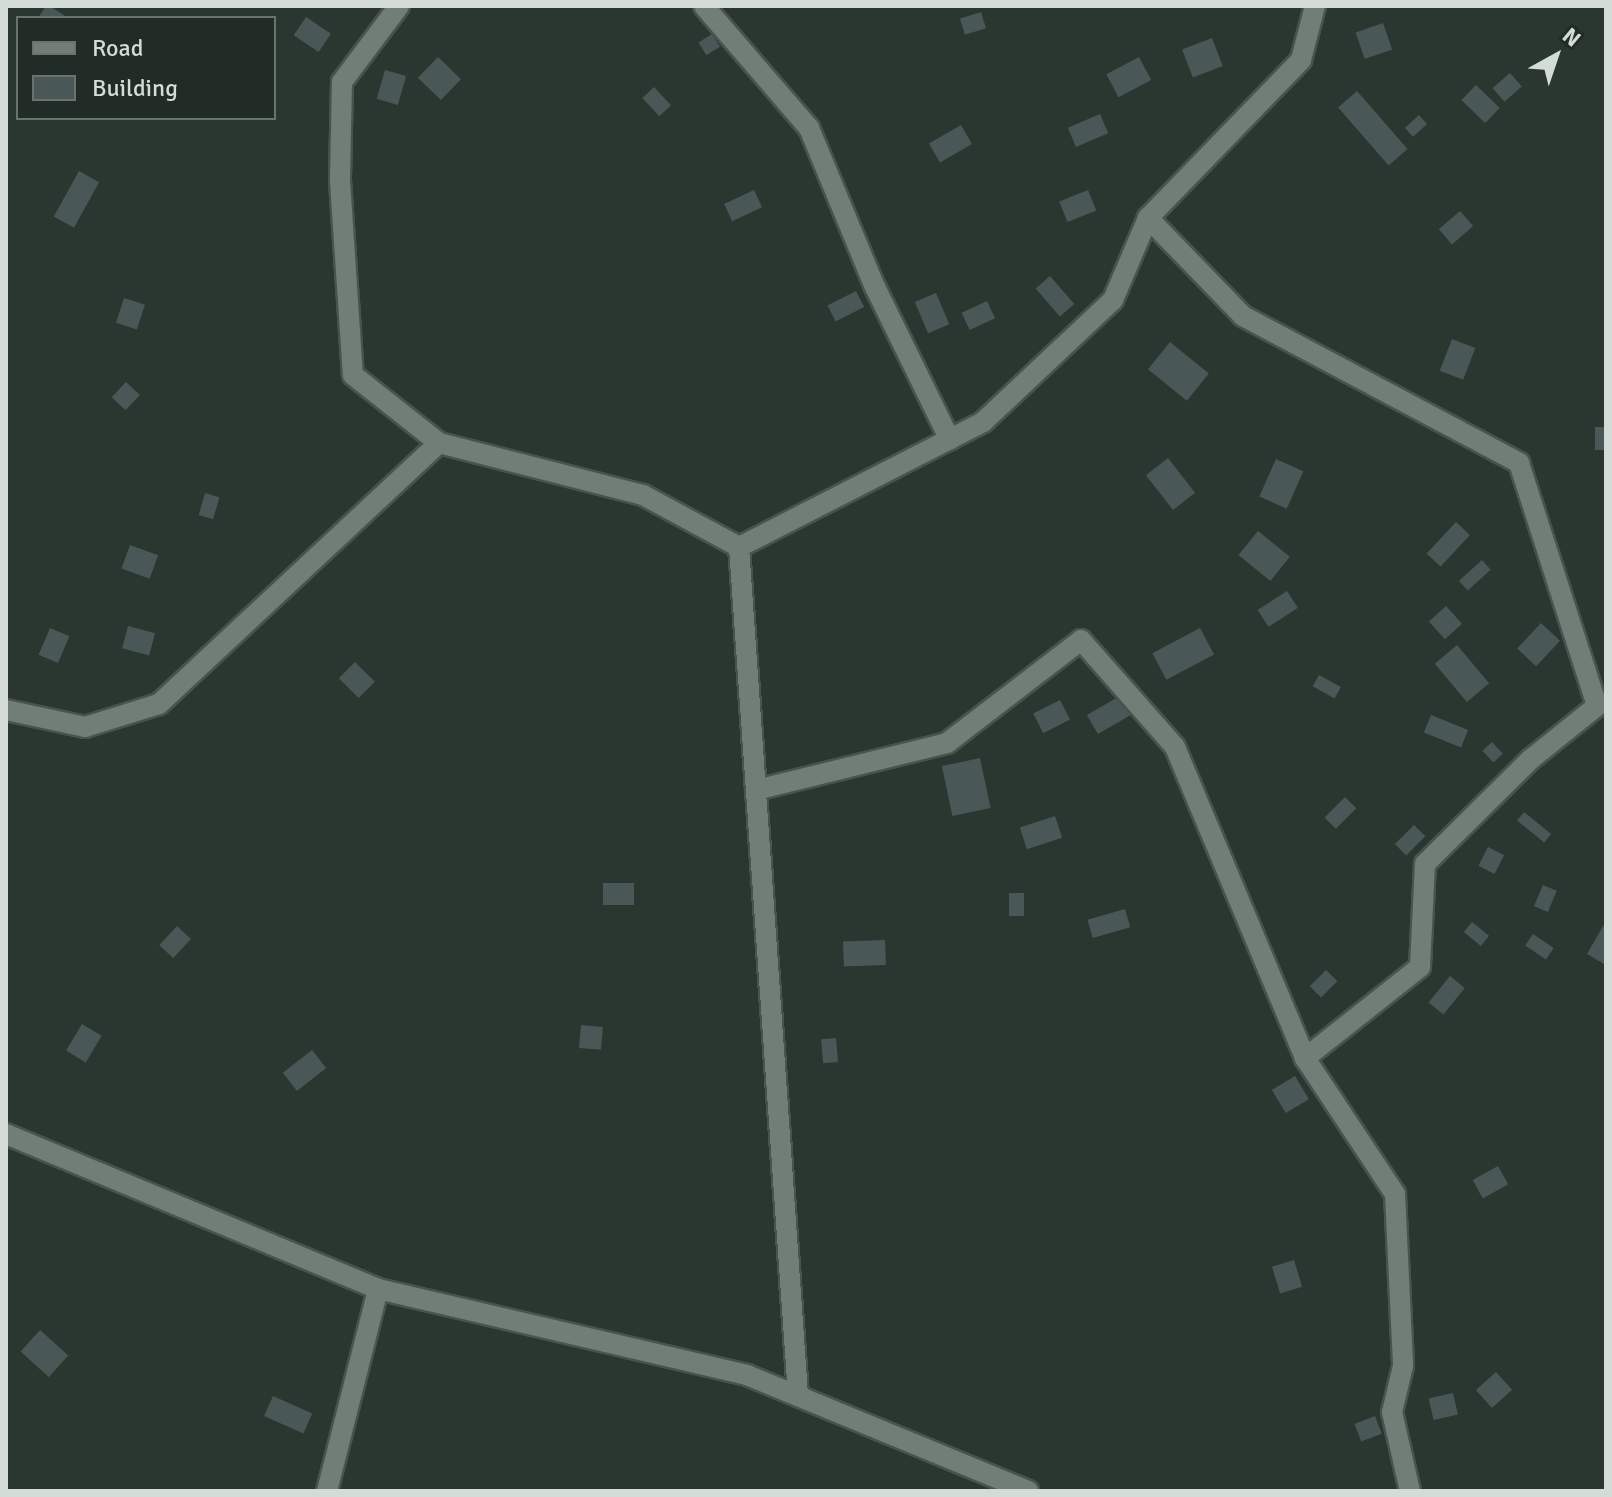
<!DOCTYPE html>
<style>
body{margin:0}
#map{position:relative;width:1612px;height:1497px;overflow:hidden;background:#2a3630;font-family:Signika,sans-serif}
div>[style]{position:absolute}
.building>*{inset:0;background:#495857;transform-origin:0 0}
.roads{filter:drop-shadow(2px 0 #49534e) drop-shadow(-2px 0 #49534e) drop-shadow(0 2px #49534e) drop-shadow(0 -2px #49534e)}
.minor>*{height:20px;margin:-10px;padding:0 10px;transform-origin:10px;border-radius:10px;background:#717e77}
span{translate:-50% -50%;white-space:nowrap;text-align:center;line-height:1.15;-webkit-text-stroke:7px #212c26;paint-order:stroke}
.frame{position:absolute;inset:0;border:8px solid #d4dcd8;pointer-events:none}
.legend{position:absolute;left:16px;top:16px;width:260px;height:104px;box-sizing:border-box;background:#212c26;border:2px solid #69726d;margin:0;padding:10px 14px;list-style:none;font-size:24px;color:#d4dcd8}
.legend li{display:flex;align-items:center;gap:16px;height:40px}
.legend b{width:40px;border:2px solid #69726d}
.north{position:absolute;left:1516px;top:16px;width:80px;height:80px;-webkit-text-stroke:6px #212c26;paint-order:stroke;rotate:40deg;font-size:22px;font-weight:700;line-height:32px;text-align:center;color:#d4dcd8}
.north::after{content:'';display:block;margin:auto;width:28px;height:36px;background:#d4dcd8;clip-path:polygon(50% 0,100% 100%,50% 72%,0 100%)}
</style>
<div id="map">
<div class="building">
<i style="clip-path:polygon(46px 6px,50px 6px,68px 18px,38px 18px)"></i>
<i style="left:981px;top:12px;width:17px;height:22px;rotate:73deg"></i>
<i style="left:306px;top:17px;width:30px;height:22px;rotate:34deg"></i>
<i style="left:1383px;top:23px;width:28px;height:29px;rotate:71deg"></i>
<i style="left:712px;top:34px;width:15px;height:16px;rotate:58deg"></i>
<i style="left:1212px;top:38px;width:30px;height:32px;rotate:69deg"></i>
<i style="left:438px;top:57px;width:32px;height:29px;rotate:44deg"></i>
<i style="left:1139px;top:57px;width:26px;height:37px;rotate:62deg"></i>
<i style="left:385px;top:70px;width:22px;height:30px;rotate:16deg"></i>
<i style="left:1510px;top:73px;width:18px;height:23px;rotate:49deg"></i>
<i style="left:1476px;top:85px;width:33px;height:21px;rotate:44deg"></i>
<i style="left:654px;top:87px;width:25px;height:16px;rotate:47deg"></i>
<i style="left:1357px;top:91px;width:77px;height:25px;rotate:49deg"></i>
<i style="left:1100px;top:114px;width:21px;height:35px;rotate:67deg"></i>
<i style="left:1419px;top:115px;width:12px;height:19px;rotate:48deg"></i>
<i style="left:961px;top:125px;width:22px;height:37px;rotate:60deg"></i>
<i style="left:79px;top:171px;width:23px;height:52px;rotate:29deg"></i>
<i style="left:754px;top:190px;width:19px;height:33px;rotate:65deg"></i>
<i style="left:1088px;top:190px;width:22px;height:31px;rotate:68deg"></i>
<i style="left:1460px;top:211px;width:20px;height:28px;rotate:49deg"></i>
<i style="left:1050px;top:276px;width:37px;height:19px;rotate:49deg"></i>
<i style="left:856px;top:291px;width:18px;height:32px;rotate:63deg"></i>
<i style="left:936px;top:293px;width:34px;height:23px;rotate:67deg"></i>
<i style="left:124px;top:298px;width:22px;height:26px;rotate:18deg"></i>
<i style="left:987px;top:301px;width:19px;height:28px;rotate:65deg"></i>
<i style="left:1452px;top:339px;width:25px;height:34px;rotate:21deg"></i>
<i style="left:1170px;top:342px;width:50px;height:35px;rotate:39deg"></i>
<i style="left:126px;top:382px;width:19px;height:21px;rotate:43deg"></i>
<i style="left:1595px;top:427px;width:11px;height:23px"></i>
<i style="left:1168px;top:458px;width:44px;height:28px;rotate:52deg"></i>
<i style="left:1276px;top:459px;width:30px;height:41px;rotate:24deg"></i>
<i style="left:205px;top:493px;width:15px;height:23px;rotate:16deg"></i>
<i style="left:1456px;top:522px;width:19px;height:43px;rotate:43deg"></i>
<i style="left:1258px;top:531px;width:41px;height:31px;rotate:39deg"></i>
<i style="left:130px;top:545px;width:30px;height:25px;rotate:20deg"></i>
<i style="left:1482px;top:560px;width:13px;height:31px;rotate:48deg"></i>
<i style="left:1287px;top:591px;width:20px;height:35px;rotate:57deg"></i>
<i style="left:1446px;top:606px;width:24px;height:23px;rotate:48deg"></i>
<i style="left:1541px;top:623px;width:26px;height:35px;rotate:43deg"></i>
<i style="left:128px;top:626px;width:28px;height:23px;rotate:15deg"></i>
<i style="left:50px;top:628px;width:21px;height:29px;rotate:23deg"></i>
<i style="left:1200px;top:628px;width:30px;height:54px;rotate:62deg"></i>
<i style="left:1457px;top:645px;width:50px;height:29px;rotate:50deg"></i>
<i style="left:355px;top:662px;width:28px;height:23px;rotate:45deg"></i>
<i style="left:1319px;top:675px;width:25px;height:13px;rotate:29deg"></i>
<i style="left:1125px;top:693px;width:22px;height:44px;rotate:60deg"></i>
<i style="left:1060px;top:700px;width:22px;height:30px;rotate:63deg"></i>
<i style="left:1431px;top:715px;width:40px;height:19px;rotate:22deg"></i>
<i style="left:1492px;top:742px;width:16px;height:13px;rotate:47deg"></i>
<i style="left:980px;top:758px;width:51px;height:39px;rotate:78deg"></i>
<i style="left:1345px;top:797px;width:16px;height:29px;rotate:45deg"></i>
<i style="left:1524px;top:812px;width:35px;height:11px;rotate:39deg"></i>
<i style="left:1055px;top:816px;width:23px;height:37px;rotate:72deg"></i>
<i style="left:1414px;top:825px;width:16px;height:27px;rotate:45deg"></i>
<i style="left:1488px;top:847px;width:18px;height:21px;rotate:27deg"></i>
<i style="left:634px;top:883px;width:22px;height:31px;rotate:90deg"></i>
<i style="left:1543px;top:885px;width:15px;height:23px;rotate:23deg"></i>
<i style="left:1009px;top:893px;width:15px;height:23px"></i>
<i style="left:1125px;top:909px;width:19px;height:39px;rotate:74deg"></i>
<i style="clip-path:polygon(1606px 921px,1606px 960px,1604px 964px,1587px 954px)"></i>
<i style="left:1472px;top:922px;width:22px;height:13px;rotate:39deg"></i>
<i style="left:177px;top:926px;width:19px;height:26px;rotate:43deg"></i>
<i style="left:1533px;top:934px;width:25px;height:14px;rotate:34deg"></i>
<i style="left:885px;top:940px;width:25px;height:42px;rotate:88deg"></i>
<i style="left:1326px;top:970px;width:16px;height:23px;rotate:45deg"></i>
<i style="left:1450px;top:976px;width:19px;height:34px;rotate:39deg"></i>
<i style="left:82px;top:1024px;width:23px;height:31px;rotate:31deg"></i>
<i style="left:581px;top:1025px;width:22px;height:23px;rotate:5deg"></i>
<i style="left:836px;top:1038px;width:24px;height:15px;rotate:85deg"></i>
<i style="left:312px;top:1050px;width:23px;height:37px;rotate:52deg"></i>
<i style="left:1295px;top:1076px;width:27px;height:27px;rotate:59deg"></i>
<i style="left:1498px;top:1166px;width:21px;height:29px;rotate:61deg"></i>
<i style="left:1294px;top:1260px;width:28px;height:23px;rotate:73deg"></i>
<i style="left:40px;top:1330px;width:38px;height:29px;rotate:42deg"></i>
<i style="left:1496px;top:1372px;width:24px;height:27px;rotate:48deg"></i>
<i style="left:1453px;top:1393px;width:22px;height:25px;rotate:77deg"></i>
<i style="left:273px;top:1396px;width:43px;height:22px;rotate:24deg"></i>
<i style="left:1375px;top:1416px;width:19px;height:22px;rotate:69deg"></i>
</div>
<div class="roads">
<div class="minor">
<i style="left:399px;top:6px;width:95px;rotate:126.9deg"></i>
<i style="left:342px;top:82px;width:99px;rotate:91.2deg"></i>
<i style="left:340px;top:181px;width:194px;rotate:86.2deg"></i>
<i style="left:353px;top:375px;width:110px;rotate:38.3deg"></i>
<i style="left:704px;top:6px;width:161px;rotate:49.3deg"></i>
<i style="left:809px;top:128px;width:172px;rotate:67.5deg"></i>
<i style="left:875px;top:287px;width:170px;rotate:63.9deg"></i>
<i style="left:1148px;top:218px;width:136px;rotate:45.9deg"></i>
<i style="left:1243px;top:316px;width:313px;rotate:28deg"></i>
<i style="left:1519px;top:463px;width:255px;rotate:72.2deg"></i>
<i style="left:1597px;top:706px;width:85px;rotate:141.2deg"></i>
<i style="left:1531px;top:759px;width:149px;rotate:135.3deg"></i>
<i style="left:1425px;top:864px;width:103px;rotate:92.8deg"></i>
<i style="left:1420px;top:967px;width:147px;rotate:141.6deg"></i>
<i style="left:739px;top:547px;width:274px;rotate:-27.1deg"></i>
<i style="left:983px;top:422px;width:178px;rotate:-43.2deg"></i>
<i style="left:1113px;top:300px;width:89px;rotate:-66.9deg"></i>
<i style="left:1148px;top:218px;width:220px;rotate:-45.9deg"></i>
<i style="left:1301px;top:60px;width:56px;rotate:-75.5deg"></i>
<i style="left:6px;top:710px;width:81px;rotate:12.1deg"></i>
<i style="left:85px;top:727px;width:77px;rotate:-17.3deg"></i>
<i style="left:159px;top:704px;width:383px;rotate:-43deg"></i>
<i style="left:439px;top:443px;width:211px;rotate:14.3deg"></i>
<i style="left:643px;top:495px;width:109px;rotate:28.4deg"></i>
<i style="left:739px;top:547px;width:851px;rotate:86.02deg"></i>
<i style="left:756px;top:790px;width:197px;rotate:-13.8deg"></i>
<i style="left:947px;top:743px;width:169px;rotate:-37.5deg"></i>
<i style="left:1081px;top:640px;width:142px;rotate:48.7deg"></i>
<i style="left:1175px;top:747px;width:337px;rotate:67.3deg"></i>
<i style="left:1305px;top:1058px;width:163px;rotate:56.5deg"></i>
<i style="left:1395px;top:1194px;width:172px;rotate:87.3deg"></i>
<i style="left:1403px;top:1366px;width:47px;rotate:103.4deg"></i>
<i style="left:1392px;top:1412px;width:81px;rotate:77.2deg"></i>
<i style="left:6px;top:1134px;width:403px;rotate:22.6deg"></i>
<i style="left:378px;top:1289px;width:379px;rotate:13.1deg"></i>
<i style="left:747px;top:1375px;width:304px;rotate:22.4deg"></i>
<i style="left:327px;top:1491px;width:208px;rotate:-75.8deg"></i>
</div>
</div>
<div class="frame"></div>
<ul class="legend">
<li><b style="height:10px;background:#717e77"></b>Road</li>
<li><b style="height:22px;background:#495857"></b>Building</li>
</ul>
<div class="north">N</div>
</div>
